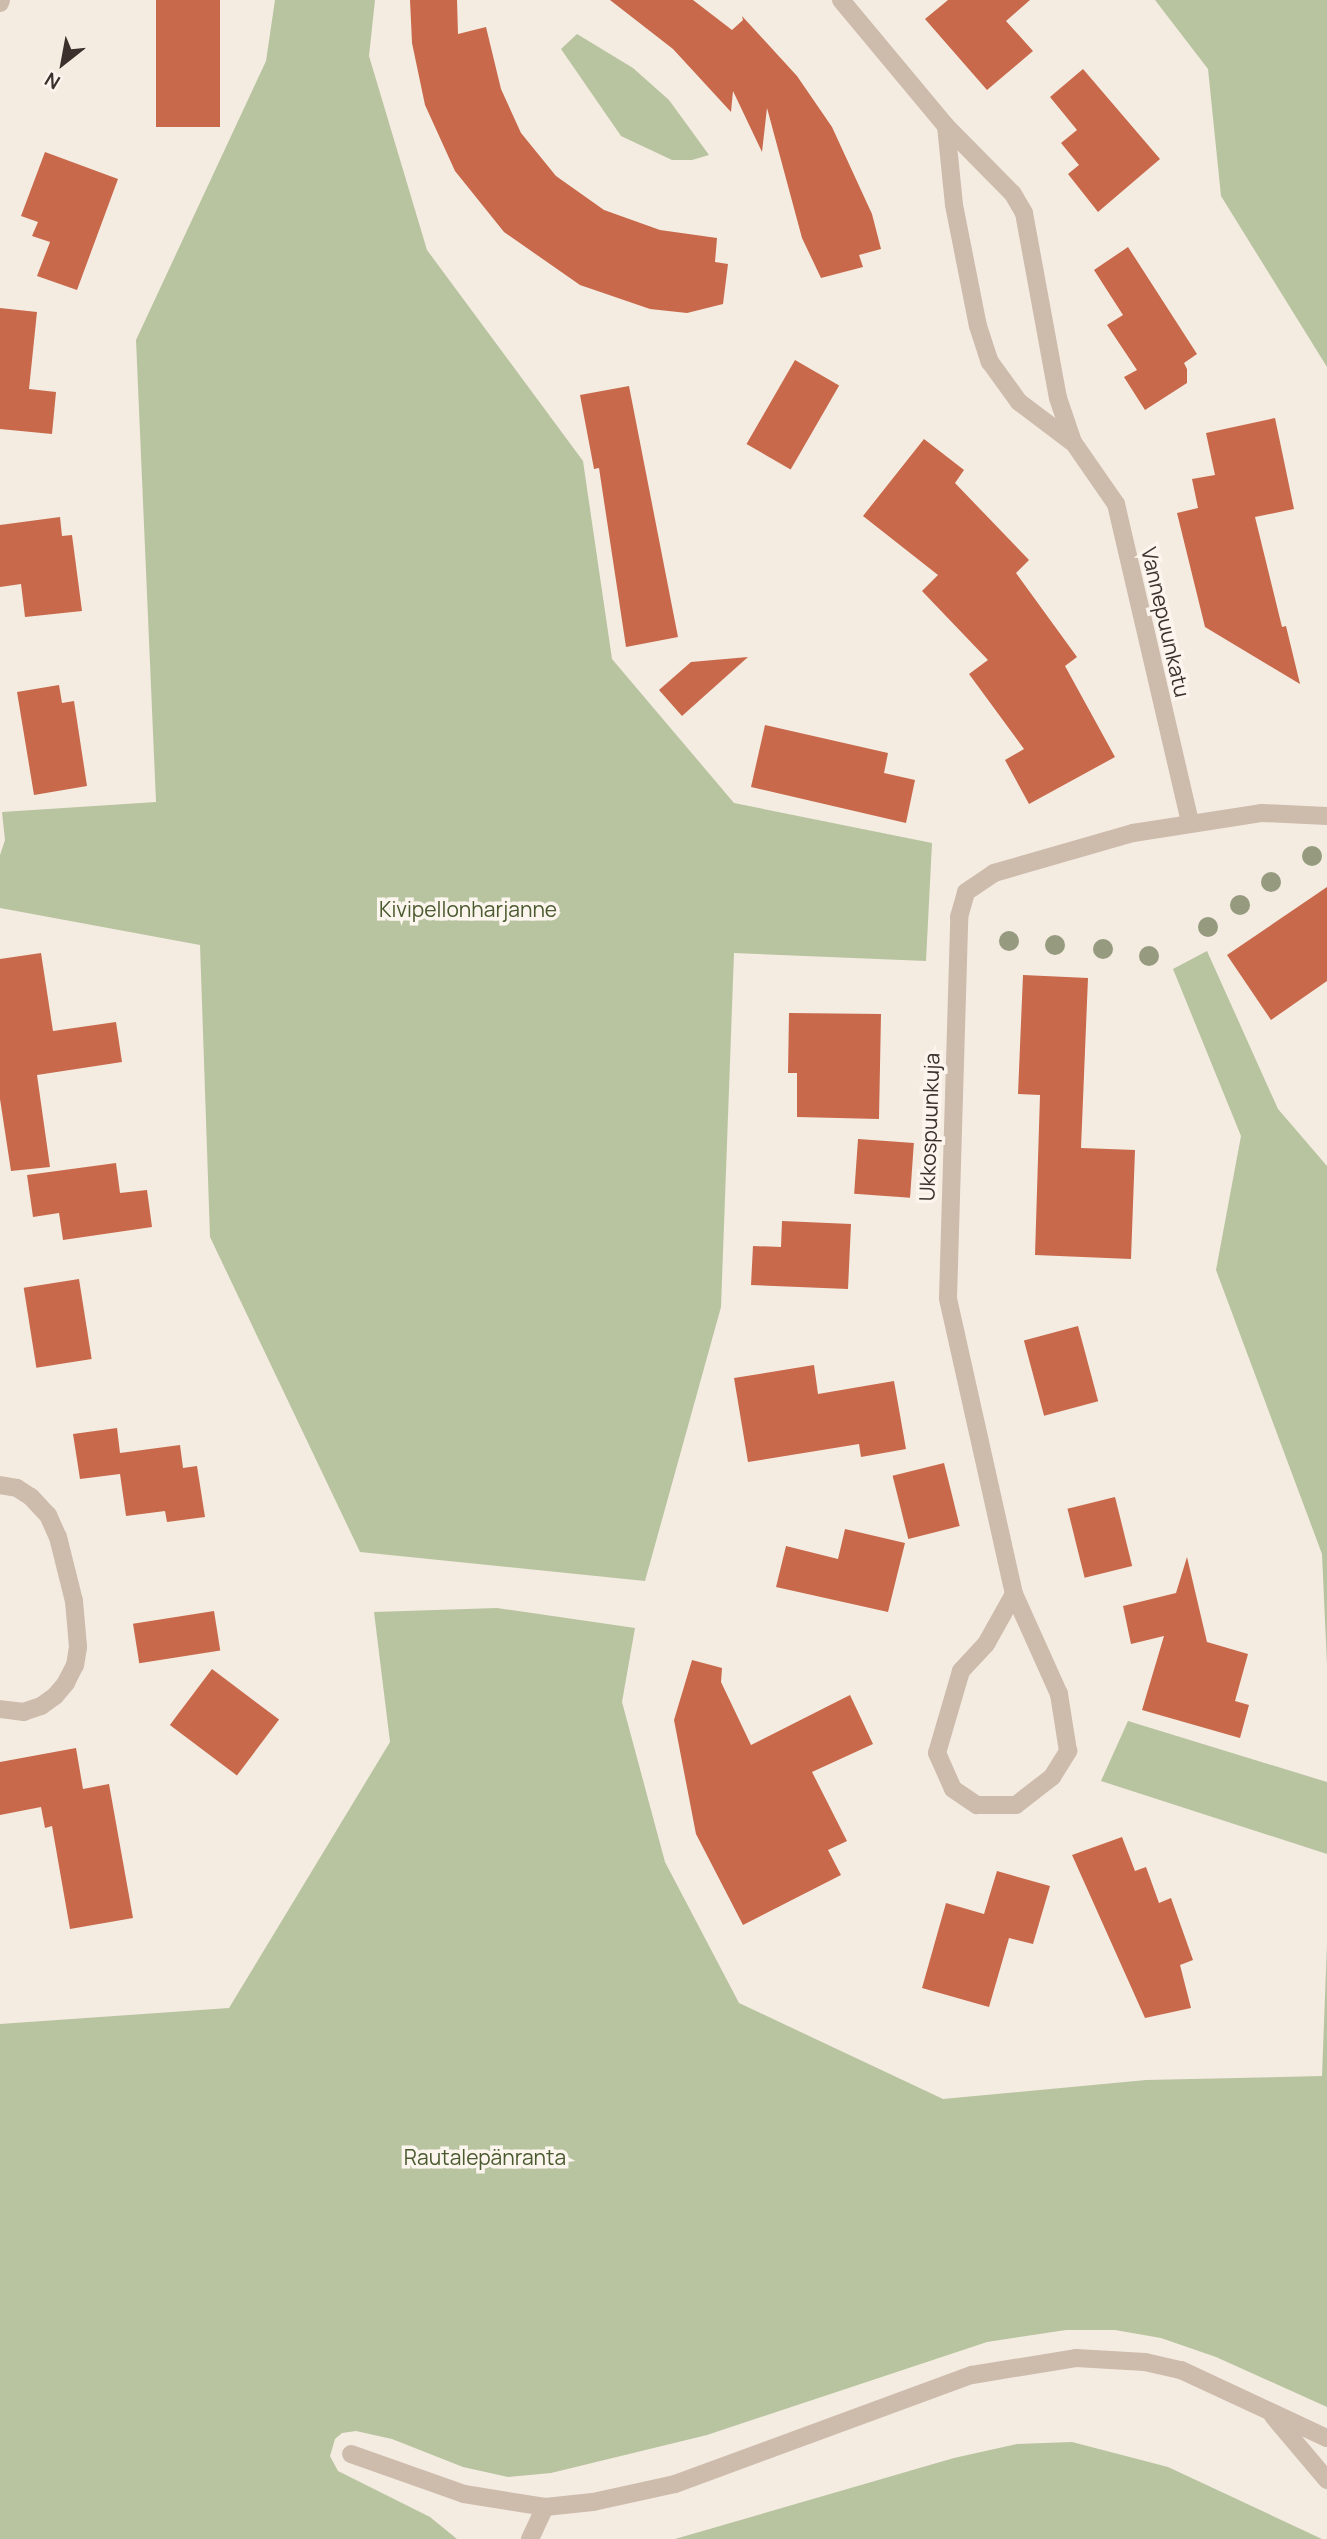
<!DOCTYPE html>
<meta charset="utf-8">
<style>
body{margin:0}
#map{position:relative;width:1327px;height:2539px;overflow:hidden;background:#f4ebe1;font-family:Manrope,sans-serif}
div>[style]{position:absolute}
.green>*{inset:0;background:#b8c4a0}
.building>*{inset:0;background:#c8694b;transform-origin:0 0}
.minor>*{height:18px;margin:-9px;padding:0 9px;transform-origin:9px;border-radius:9px;background:#cdbbac}
.trees>*{width:20px;height:20px;margin:-10px;border-radius:50%;background:#969b7f}
span{translate:-50% -50%;white-space:nowrap;text-align:center;line-height:1.15;-webkit-text-stroke:7px #fbf5ee;paint-order:stroke}
.street-label{font-size:21px;color:#3b302b}
.park-label{font-size:21px;color:#4a5a2e}
.north{position:absolute;left:28px;top:28px;width:70px;height:70px;-webkit-text-stroke:5px #fbf5ee;paint-order:stroke;rotate:211deg;font-size:19px;font-weight:700;line-height:28px;text-align:center;color:#3b302b}
.north::after{content:'';display:block;margin:auto;width:24px;height:32px;background:#3b302b;clip-path:polygon(50% 0,100% 100%,50% 72%,0 100%)}
</style>
<div id="map">
<div class="green">
<i style="clip-path:polygon(275px 0,375px 0,369px 56px,427px 250px,583px 461px,612px 659px,734px 803px,932px 843px,926px 961px,734px 953px,721px 1307px,645px 1581px,360px 1552px,210px 1237px,200px 945px,0 908px,0 855px,5px 840px,2px 812px,156px 802px,136px 340px,266px 61px)"></i>
<i style="clip-path:polygon(1155px 0,1327px 0,1327px 367px,1221px 196px,1208px 69px)"></i>
<i style="clip-path:polygon(577px 34px,633px 68px,669px 100px,709px 155px,692px 160px,672px 160px,621px 136px,561px 49px)"></i>
<i style="clip-path:polygon(1207px 951px,1278px 1109px,1327px 1166px,1327px 1665px,1322px 1554px,1216px 1270px,1241px 1136px,1173px 969px)"></i>
<i style="clip-path:polygon(497px 1608px,635px 1628px,622px 1702px,665px 1862px,739px 2003px,943px 2099px,1146px 2080px,1322px 2076px,1327px 1944px,1327px 2407px,1216px 2357px,1161px 2338px,1115px 2330px,1066px 2330px,987px 2342px,707px 2435px,551px 2473px,508px 2477px,463px 2467px,392px 2439px,356px 2431px,342px 2433px,335px 2439px,330px 2456px,338px 2471px,430px 2517px,457px 2539px,0 2539px,0 2024px,229px 2008px,390px 1742px,374px 1612px)"></i>
<i style="clip-path:polygon(1128px 1721px,1327px 1782px,1327px 1854px,1101px 1781px)"></i>
<i style="clip-path:polygon(1072px 2442px,1168px 2467px,1322px 2539px,675px 2539px,954px 2458px,1017px 2444px)"></i>
</div>
<div class="building">
<i style="left:156px;top:0;width:64px;height:127px"></i>
<i style="clip-path:polygon(410px 0,457px 0,458px 34px,486px 27px,501px 89px,521px 133px,556px 176px,604px 210px,660px 230px,717px 238px,715px 262px,728px 264px,723px 304px,687px 313px,650px 309px,580px 285px,504px 232px,455px 171px,425px 105px,412px 43px)"></i>
<i style="clip-path:polygon(610px 0,693px 0,732px 30px,743px 20px,742px 16px,797px 76px,832px 127px,872px 214px,881px 249px,859px 255px,863px 267px,821px 278px,802px 238px,767px 108px,762px 152px,733px 91px,731px 112px,673px 49px)"></i>
<i style="clip-path:polygon(948px 0,1030px 0,1006px 21px,1033px 51px,987px 90px,925px 19px)"></i>
<i style="clip-path:polygon(1083px 69px,1160px 159px,1098px 212px,1068px 174px,1079px 165px,1061px 143px,1077px 130px,1050px 97px)"></i>
<i style="clip-path:polygon(45px 152px,118px 179px,77px 290px,37px 276px,50px 242px,32px 236px,38px 222px,21px 216px)"></i>
<i style="clip-path:polygon(1128px 247px,1197px 354px,1184px 363px,1187px 369px,1187px 383px,1145px 410px,1124px 377px,1137px 370px,1107px 325px,1123px 315px,1094px 270px)"></i>
<i style="clip-path:polygon(0 308px,37px 312px,29px 389px,56px 392px,52px 434px,0 429px)"></i>
<i style="left:795px;top:360px;width:51px;height:97px;rotate:30deg"></i>
<i style="clip-path:polygon(629px 386px,678px 637px,626px 647px,599px 468px,594px 469px,580px 395px)"></i>
<i style="clip-path:polygon(1275px 418px,1294px 509px,1255px 517px,1282px 627px,1286px 626px,1300px 684px,1205px 627px,1177px 513px,1198px 508px,1192px 479px,1215px 475px,1206px 433px)"></i>
<i style="clip-path:polygon(924px 439px,964px 470px,955px 483px,1029px 560px,1016px 573px,1077px 657px,1065px 666px,1115px 757px,1029px 804px,1005px 760px,1024px 749px,969px 674px,988px 660px,922px 591px,938px 575px,863px 516px)"></i>
<i style="clip-path:polygon(60px 517px,62px 536px,72px 535px,82px 611px,25px 617px,21px 584px,0 587px,0 525px)"></i>
<i style="clip-path:polygon(748px 657px,682px 716px,659px 690px,691px 662px)"></i>
<i style="clip-path:polygon(59px 685px,62px 703px,74px 701px,87px 786px,34px 795px,17px 692px)"></i>
<i style="clip-path:polygon(765px 725px,888px 753px,884px 773px,915px 780px,906px 823px,751px 787px)"></i>
<i style="clip-path:polygon(1327px 887px,1327px 981px,1271px 1020px,1227px 955px)"></i>
<i style="clip-path:polygon(41px 953px,53px 1031px,116px 1022px,122px 1062px,37px 1075px,50px 1167px,11px 1171px,0 1099px,0 959px)"></i>
<i style="clip-path:polygon(1023px 975px,1088px 978px,1081px 1148px,1135px 1150px,1131px 1259px,1035px 1255px,1040px 1095px,1018px 1094px)"></i>
<i style="clip-path:polygon(789px 1013px,881px 1014px,879px 1119px,797px 1117px,797px 1073px,788px 1073px)"></i>
<i style="left:858px;top:1139px;width:56px;height:55px;rotate:4deg"></i>
<i style="clip-path:polygon(116px 1163px,120px 1193px,147px 1190px,152px 1227px,63px 1240px,59px 1213px,33px 1217px,27px 1175px)"></i>
<i style="clip-path:polygon(782px 1221px,851px 1224px,848px 1289px,751px 1285px,753px 1246px,781px 1247px)"></i>
<i style="left:79px;top:1279px;width:81px;height:56px;rotate:81deg"></i>
<i style="left:1078px;top:1326px;width:78px;height:56px;rotate:75deg"></i>
<i style="clip-path:polygon(814px 1365px,818px 1394px,894px 1381px,906px 1449px,861px 1457px,859px 1444px,748px 1462px,734px 1378px)"></i>
<i style="clip-path:polygon(117px 1428px,120px 1453px,180px 1445px,183px 1468px,197px 1466px,205px 1517px,167px 1522px,165px 1511px,126px 1516px,120px 1474px,80px 1479px,73px 1434px)"></i>
<i style="left:944px;top:1463px;width:65px;height:53px;rotate:76deg"></i>
<i style="left:1115px;top:1497px;width:71px;height:49px;rotate:76deg"></i>
<i style="clip-path:polygon(845px 1529px,905px 1543px,888px 1612px,776px 1587px,786px 1546px,838px 1559px)"></i>
<i style="clip-path:polygon(1187px 1557px,1207px 1642px,1248px 1654px,1235px 1701px,1249px 1705px,1240px 1738px,1142px 1710px,1164px 1636px,1131px 1644px,1123px 1606px,1176px 1593px)"></i>
<i style="left:214px;top:1611px;width:40px;height:82px;rotate:81deg"></i>
<i style="clip-path:polygon(692px 1660px,722px 1668px,721px 1682px,751px 1745px,850px 1695px,873px 1744px,812px 1772px,847px 1841px,828px 1850px,841px 1875px,743px 1925px,696px 1834px,674px 1720px)"></i>
<i style="left:212px;top:1669px;width:84px;height:70px;rotate:37deg"></i>
<i style="clip-path:polygon(76px 1748px,83px 1789px,109px 1784px,133px 1918px,70px 1929px,52px 1826px,45px 1828px,41px 1807px,0 1815px,0 1762px)"></i>
<i style="clip-path:polygon(1122px 1837px,1135px 1871px,1146px 1867px,1159px 1903px,1171px 1898px,1193px 1960px,1180px 1965px,1191px 2008px,1145px 2018px,1072px 1855px)"></i>
<i style="clip-path:polygon(997px 1871px,1050px 1886px,1033px 1944px,1009px 1938px,989px 2007px,922px 1988px,946px 1903px,984px 1914px)"></i>
</div>
<div class="minor">
<i style="left:841px;top:0;width:164px;rotate:50.2deg"></i>
<i style="left:946px;top:126px;width:95px;rotate:45.4deg"></i>
<i style="left:1013px;top:194px;width:22px;rotate:60deg"></i>
<i style="left:1024px;top:213px;width:188px;rotate:79.6deg"></i>
<i style="left:1058px;top:398px;width:46px;rotate:71.2deg"></i>
<i style="left:1073px;top:442px;width:75px;rotate:55.3deg"></i>
<i style="left:1116px;top:504px;width:327px;rotate:76.9deg"></i>
<i style="left:0;top:3px;width:3px;rotate:-72deg"></i>
<i style="left:946px;top:126px;width:79px;rotate:84.2deg"></i>
<i style="left:954px;top:205px;width:123px;rotate:78.8deg"></i>
<i style="left:978px;top:326px;width:38px;rotate:72deg"></i>
<i style="left:990px;top:362px;width:49px;rotate:54.1deg"></i>
<i style="left:1019px;top:402px;width:66px;rotate:37deg"></i>
<i style="left:0;top:1485px;width:17px;rotate:10deg"></i>
<i style="left:17px;top:1488px;width:17px;rotate:33deg"></i>
<i style="left:31px;top:1497px;width:25px;rotate:47deg"></i>
<i style="left:48px;top:1515px;width:24px;rotate:66deg"></i>
<i style="left:58px;top:1537px;width:66px;rotate:76deg"></i>
<i style="left:74px;top:1601px;width:46px;rotate:85deg"></i>
<i style="left:78px;top:1647px;width:18px;rotate:99deg"></i>
<i style="left:75px;top:1665px;width:20px;rotate:117deg"></i>
<i style="left:66px;top:1683px;width:17px;rotate:130deg"></i>
<i style="left:55px;top:1696px;width:17px;rotate:144deg"></i>
<i style="left:41px;top:1706px;width:18px;rotate:161deg"></i>
<i style="left:24px;top:1712px;width:24px;rotate:-173deg"></i>
<i style="left:1014px;top:1594px;width:57px;rotate:119.2deg"></i>
<i style="left:986px;top:1644px;width:37px;rotate:133deg"></i>
<i style="left:961px;top:1671px;width:85px;rotate:106.3deg"></i>
<i style="left:937px;top:1753px;width:39px;rotate:66deg"></i>
<i style="left:953px;top:1789px;width:29px;rotate:34deg"></i>
<i style="left:977px;top:1805px;width:39px"></i>
<i style="left:1016px;top:1805px;width:46px;rotate:-37.9deg"></i>
<i style="left:1052px;top:1777px;width:31px;rotate:-58deg"></i>
<i style="left:1068px;top:1751px;width:58px;rotate:-99deg"></i>
<i style="left:1059px;top:1694px;width:110px;rotate:-114.2deg"></i>
<i style="left:1014px;top:1594px;width:303px;rotate:-102.6deg"></i>
<i style="left:948px;top:1298px;width:381px;rotate:-88.3deg"></i>
<i style="left:959px;top:917px;width:26px;rotate:-74deg"></i>
<i style="left:966px;top:892px;width:34px;rotate:-34deg"></i>
<i style="left:994px;top:873px;width:145px;rotate:-16.1deg"></i>
<i style="left:1133px;top:833px;width:131px;rotate:-8.8deg"></i>
<i style="left:1262px;top:813px;width:65px;rotate:2.6deg"></i>
<i style="left:1273px;top:2416px;width:84px;rotate:49.8deg"></i>
<i style="left:351px;top:2454px;width:120px;rotate:19.5deg"></i>
<i style="left:464px;top:2494px;width:82px;rotate:9.1deg"></i>
<i style="left:545px;top:2507px;width:48px;rotate:-5.9deg"></i>
<i style="left:593px;top:2502px;width:84px;rotate:-12.4deg"></i>
<i style="left:675px;top:2484px;width:316px;rotate:-20.2deg"></i>
<i style="left:972px;top:2375px;width:105px;rotate:-9.3deg"></i>
<i style="left:1076px;top:2358px;width:69px;rotate:3.3deg"></i>
<i style="left:1145px;top:2362px;width:37px;rotate:13deg"></i>
<i style="left:1181px;top:2370px;width:161px;rotate:25deg"></i>
<i style="left:530px;top:2539px;width:35px;rotate:-65deg"></i>
</div>
<div class="trees">
<i style="left:1312px;top:856px"></i>
<i style="left:1271px;top:882px"></i>
<i style="left:1240px;top:905px"></i>
<i style="left:1208px;top:927px"></i>
<i style="left:1009px;top:941px"></i>
<i style="left:1055px;top:945px"></i>
<i style="left:1103px;top:949px"></i>
<i style="left:1149px;top:956px"></i>
</div>
<div class="street-label">
<span style="left:1166px;top:622px;rotate:77deg">Vannepuunkatu</span>
<span style="left:929px;top:1127px;rotate:-88deg">Ukkospuunkuja</span>
</div>
<div class="park-label">
<span style="left:468px;top:909px">Kivipellonharjanne</span>
<span style="left:485px;top:2157px">Rautalepänranta</span>
</div>
<div class="north">N</div>
</div>
